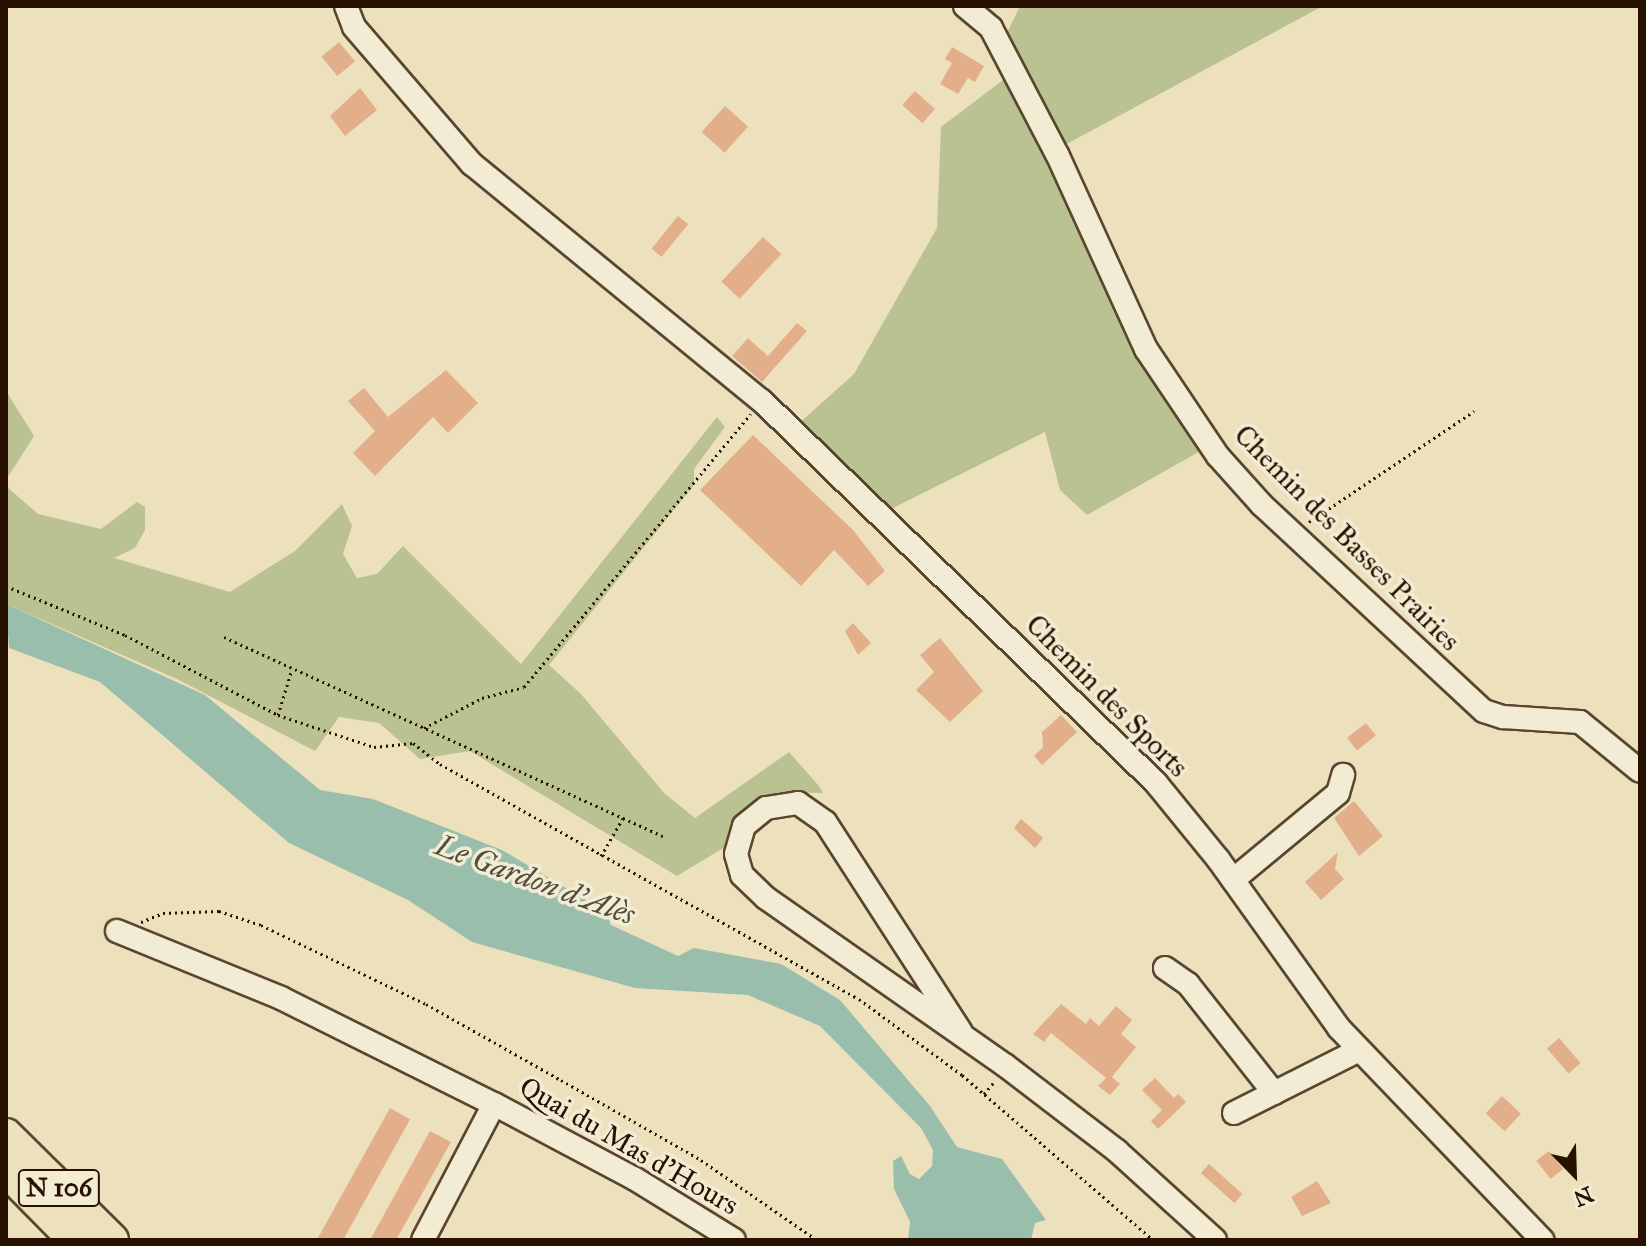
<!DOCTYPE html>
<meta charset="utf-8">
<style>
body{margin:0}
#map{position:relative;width:1646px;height:1246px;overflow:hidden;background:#ede1bd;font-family:"IM FELL Great Primer",serif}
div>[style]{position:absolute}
.green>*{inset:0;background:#b9c290}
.water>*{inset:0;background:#9abeac}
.building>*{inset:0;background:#e3af8a;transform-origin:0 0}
.path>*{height:3px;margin-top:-1.5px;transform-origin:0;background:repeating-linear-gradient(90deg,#291100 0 2px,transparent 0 6px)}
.roads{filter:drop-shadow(2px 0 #5a452f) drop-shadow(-2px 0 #5a452f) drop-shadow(0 2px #5a452f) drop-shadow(0 -2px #5a452f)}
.minor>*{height:22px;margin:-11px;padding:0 11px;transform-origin:11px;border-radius:11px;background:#f3ecd4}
.highway>*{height:32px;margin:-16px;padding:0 16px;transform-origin:16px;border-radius:16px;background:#ede1bd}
span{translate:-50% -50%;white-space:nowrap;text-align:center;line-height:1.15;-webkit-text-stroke:7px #f3ecd4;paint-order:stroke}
.shield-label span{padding:2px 6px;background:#f3ecd4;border:2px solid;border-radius:6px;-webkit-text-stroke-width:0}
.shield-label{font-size:26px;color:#291100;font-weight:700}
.street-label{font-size:28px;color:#291100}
.water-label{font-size:30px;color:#514e3c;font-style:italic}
.frame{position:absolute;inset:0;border:8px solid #291100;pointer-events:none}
.north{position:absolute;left:1534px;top:1134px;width:80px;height:80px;-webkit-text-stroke:6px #f3ecd4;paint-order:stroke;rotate:157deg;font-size:22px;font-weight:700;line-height:32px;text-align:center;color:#291100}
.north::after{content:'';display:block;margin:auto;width:28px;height:36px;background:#291100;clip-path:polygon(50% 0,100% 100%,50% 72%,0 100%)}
</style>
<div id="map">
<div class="green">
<i style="clip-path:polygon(1020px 6px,1323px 6px,1063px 146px,1007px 33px)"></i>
<i style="clip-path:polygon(1011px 74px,1204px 449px,1087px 515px,1060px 490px,1045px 432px,887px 511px,797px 425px,854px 374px,937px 228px,941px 127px)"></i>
<i style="clip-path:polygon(6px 391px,34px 436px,6px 480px)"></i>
<i style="clip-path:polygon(717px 417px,725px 427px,694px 469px,694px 485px,549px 665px,581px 694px,664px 793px,695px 818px,789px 752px,819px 786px,823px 793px,778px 792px,748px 808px,725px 847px,677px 876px,470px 751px,420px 759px,379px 723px,339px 717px,315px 751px,179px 680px,6px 604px,6px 486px,38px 514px,101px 529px,137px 502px,145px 507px,145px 530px,135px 548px,114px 558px,230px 592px,295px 551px,342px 504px,352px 526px,343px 554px,357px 578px,377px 574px,403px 546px,521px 664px)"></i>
</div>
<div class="water">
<i style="clip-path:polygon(6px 604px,205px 695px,320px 790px,373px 799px,502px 850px,606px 912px,611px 925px,678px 956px,694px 948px,781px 964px,840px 1000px,930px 1106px,957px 1147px,1002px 1159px,1046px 1220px,1035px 1223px,1031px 1240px,908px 1240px,910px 1222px,894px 1189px,893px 1161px,901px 1156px,910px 1174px,919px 1179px,932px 1166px,933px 1150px,921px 1128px,820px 1026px,748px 995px,635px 988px,472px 942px,408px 900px,289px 843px,100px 682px,9px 648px)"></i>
</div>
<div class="building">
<i style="left:339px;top:42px;width:25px;height:23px;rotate:50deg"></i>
<i style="clip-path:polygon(952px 47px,984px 66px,975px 82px,968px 78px,958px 94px,940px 84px,952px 63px,945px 59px)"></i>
<i style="clip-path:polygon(360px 88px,377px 110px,345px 136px,330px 116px)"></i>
<i style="left:915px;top:91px;width:27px;height:19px;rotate:42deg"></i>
<i style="left:725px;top:106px;width:31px;height:35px;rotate:42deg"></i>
<i style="left:678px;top:216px;width:13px;height:42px;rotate:39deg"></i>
<i style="left:763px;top:237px;width:25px;height:61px;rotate:43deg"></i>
<i style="clip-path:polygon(797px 323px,807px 331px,762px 382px,732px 356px,748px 338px,768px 356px)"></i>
<i style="clip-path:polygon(446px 370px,478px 403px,448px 433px,433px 417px,375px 476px,353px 453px,375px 431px,348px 401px,364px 388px,388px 417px)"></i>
<i style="clip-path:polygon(753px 435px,853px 530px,885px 571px,868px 586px,834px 550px,801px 586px,700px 490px)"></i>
<i style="clip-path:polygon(853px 623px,871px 643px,858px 655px,845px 631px)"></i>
<i style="clip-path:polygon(940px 638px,983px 691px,950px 722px,916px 690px,934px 672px,920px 655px)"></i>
<i style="clip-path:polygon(1061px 715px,1077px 732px,1042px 765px,1034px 756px,1043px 747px,1042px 732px)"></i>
<i style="left:1366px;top:723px;width:16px;height:24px;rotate:52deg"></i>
<i style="clip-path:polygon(1354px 801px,1383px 836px,1359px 856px,1334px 818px)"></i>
<i style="clip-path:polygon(1021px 819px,1043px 838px,1035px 848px,1014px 828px)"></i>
<i style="clip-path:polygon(1338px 852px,1335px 869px,1344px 879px,1321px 900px,1305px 882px)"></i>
<i style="clip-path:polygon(1061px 1004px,1086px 1024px,1090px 1018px,1099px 1026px,1116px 1006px,1132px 1020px,1121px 1034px,1136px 1047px,1112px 1077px,1120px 1084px,1110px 1095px,1098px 1086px,1106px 1078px,1051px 1033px,1044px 1042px,1033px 1034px)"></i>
<i style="left:1559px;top:1038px;width:33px;height:16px;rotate:49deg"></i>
<i style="clip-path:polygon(1155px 1078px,1174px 1098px,1178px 1094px,1186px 1102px,1158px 1129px,1151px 1121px,1162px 1110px,1142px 1090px)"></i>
<i style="left:1502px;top:1096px;width:26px;height:24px;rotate:43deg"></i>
<i style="left:390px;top:1108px;width:23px;height:151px;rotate:29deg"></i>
<i style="clip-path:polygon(430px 1131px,451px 1142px,396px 1240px,370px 1240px)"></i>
<i style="left:1549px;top:1151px;width:23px;height:16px;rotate:52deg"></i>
<i style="left:1209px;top:1164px;width:45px;height:12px;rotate:42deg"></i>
<i style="clip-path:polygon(1317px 1181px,1331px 1203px,1302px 1216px,1291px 1197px)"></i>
</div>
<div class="path">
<i style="left:1309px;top:522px;width:199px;rotate:-33.9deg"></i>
<i style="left:6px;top:586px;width:129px;rotate:22.4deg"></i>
<i style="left:125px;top:635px;width:173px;rotate:27.6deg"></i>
<i style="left:278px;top:715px;width:101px;rotate:18.4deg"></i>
<i style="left:374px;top:747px;width:39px;rotate:-6deg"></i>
<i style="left:413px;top:743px;width:34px;rotate:38deg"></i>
<i style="left:440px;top:764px;width:480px;rotate:29.3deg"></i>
<i style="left:859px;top:999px;width:128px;rotate:36.4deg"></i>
<i style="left:962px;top:1075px;width:252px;rotate:40.8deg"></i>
<i style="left:224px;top:637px;width:482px;rotate:24.4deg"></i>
<i style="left:278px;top:715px;width:48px;rotate:-73.1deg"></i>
<i style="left:424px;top:728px;width:65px;rotate:-27.3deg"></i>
<i style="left:482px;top:698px;width:43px;rotate:-14.7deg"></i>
<i style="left:524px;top:687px;width:355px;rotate:-50.3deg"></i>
<i style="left:601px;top:856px;width:44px;rotate:-59.9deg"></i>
<i style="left:141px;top:922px;width:24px;rotate:-22deg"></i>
<i style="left:163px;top:913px;width:56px;rotate:-2deg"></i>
<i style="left:219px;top:911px;width:44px;rotate:18.4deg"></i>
<i style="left:261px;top:925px;width:183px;rotate:25.6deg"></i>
<i style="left:426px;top:1004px;width:155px;rotate:29.4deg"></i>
<i style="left:561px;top:1080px;width:161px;rotate:29.7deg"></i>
<i style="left:701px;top:1160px;width:141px;rotate:34.6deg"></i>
<i style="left:984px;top:1094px;width:16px;rotate:-50deg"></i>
</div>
<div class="roads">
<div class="minor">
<i style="left:346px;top:6px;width:22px;rotate:69deg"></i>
<i style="left:354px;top:27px;width:181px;rotate:49.3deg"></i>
<i style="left:472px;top:164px;width:375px;rotate:39.3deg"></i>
<i style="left:762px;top:401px;width:549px;rotate:44.11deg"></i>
<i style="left:1156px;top:783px;width:98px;rotate:50.8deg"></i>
<i style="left:1218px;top:859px;width:208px;rotate:54.4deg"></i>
<i style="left:1339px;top:1028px;width:294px;rotate:46.2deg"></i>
<i style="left:965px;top:6px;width:34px;rotate:40deg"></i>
<i style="left:991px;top:28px;width:144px;rotate:62.4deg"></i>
<i style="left:1058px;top:156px;width:212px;rotate:65.5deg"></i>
<i style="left:1146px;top:349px;width:129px;rotate:56.1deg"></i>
<i style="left:1218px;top:456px;width:66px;rotate:48.1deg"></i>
<i style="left:1262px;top:505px;width:303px;rotate:42.9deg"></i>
<i style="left:1484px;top:711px;width:20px;rotate:18deg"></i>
<i style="left:1503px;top:717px;width:77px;rotate:3.7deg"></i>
<i style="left:1580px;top:722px;width:77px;rotate:39.2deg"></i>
<i style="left:1233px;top:880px;width:136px;rotate:-39.6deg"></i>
<i style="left:1338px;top:793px;width:19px;rotate:-74deg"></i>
<i style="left:117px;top:931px;width:177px;rotate:22.2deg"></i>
<i style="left:281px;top:998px;width:238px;rotate:26.5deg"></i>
<i style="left:494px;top:1104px;width:160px;rotate:28deg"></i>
<i style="left:635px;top:1179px;width:116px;rotate:31.6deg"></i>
<i style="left:1165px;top:968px;width:28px;rotate:35deg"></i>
<i style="left:1188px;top:984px;width:139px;rotate:51.7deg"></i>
<i style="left:961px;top:1032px;width:250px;rotate:-122.9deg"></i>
<i style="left:825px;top:822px;width:33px;rotate:-145deg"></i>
<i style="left:798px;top:803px;width:32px;rotate:171deg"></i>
<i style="left:766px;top:808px;width:28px;rotate:141deg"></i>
<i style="left:744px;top:826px;width:29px;rotate:106deg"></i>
<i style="left:736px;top:854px;width:22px;rotate:74deg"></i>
<i style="left:742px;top:875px;width:33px;rotate:44deg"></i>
<i style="left:766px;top:898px;width:293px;rotate:35deg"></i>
<i style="left:1006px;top:1066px;width:140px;rotate:37.4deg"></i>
<i style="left:1117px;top:1151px;width:132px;rotate:42.2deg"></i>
<i style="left:1234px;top:1113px;width:140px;rotate:-26.7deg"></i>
<i style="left:423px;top:1240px;width:153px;rotate:-62.4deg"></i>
</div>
<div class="highway">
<i style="left:6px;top:1135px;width:149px;rotate:44.7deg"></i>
<i style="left:6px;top:1170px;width:98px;rotate:45.4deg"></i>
</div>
</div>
<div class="shield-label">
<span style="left:59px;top:1188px">N 106</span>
</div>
<div class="street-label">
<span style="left:1347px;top:538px;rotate:45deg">Chemin des Basses Prairies</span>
<span style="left:1107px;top:696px;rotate:45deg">Chemin des Sports</span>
<span style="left:629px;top:1146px;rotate:30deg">Quai du Mas d'Hours</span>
</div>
<div class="water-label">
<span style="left:535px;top:880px;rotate:20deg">Le Gardon d'Alès</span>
</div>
<div class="frame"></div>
<div class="north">N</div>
</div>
